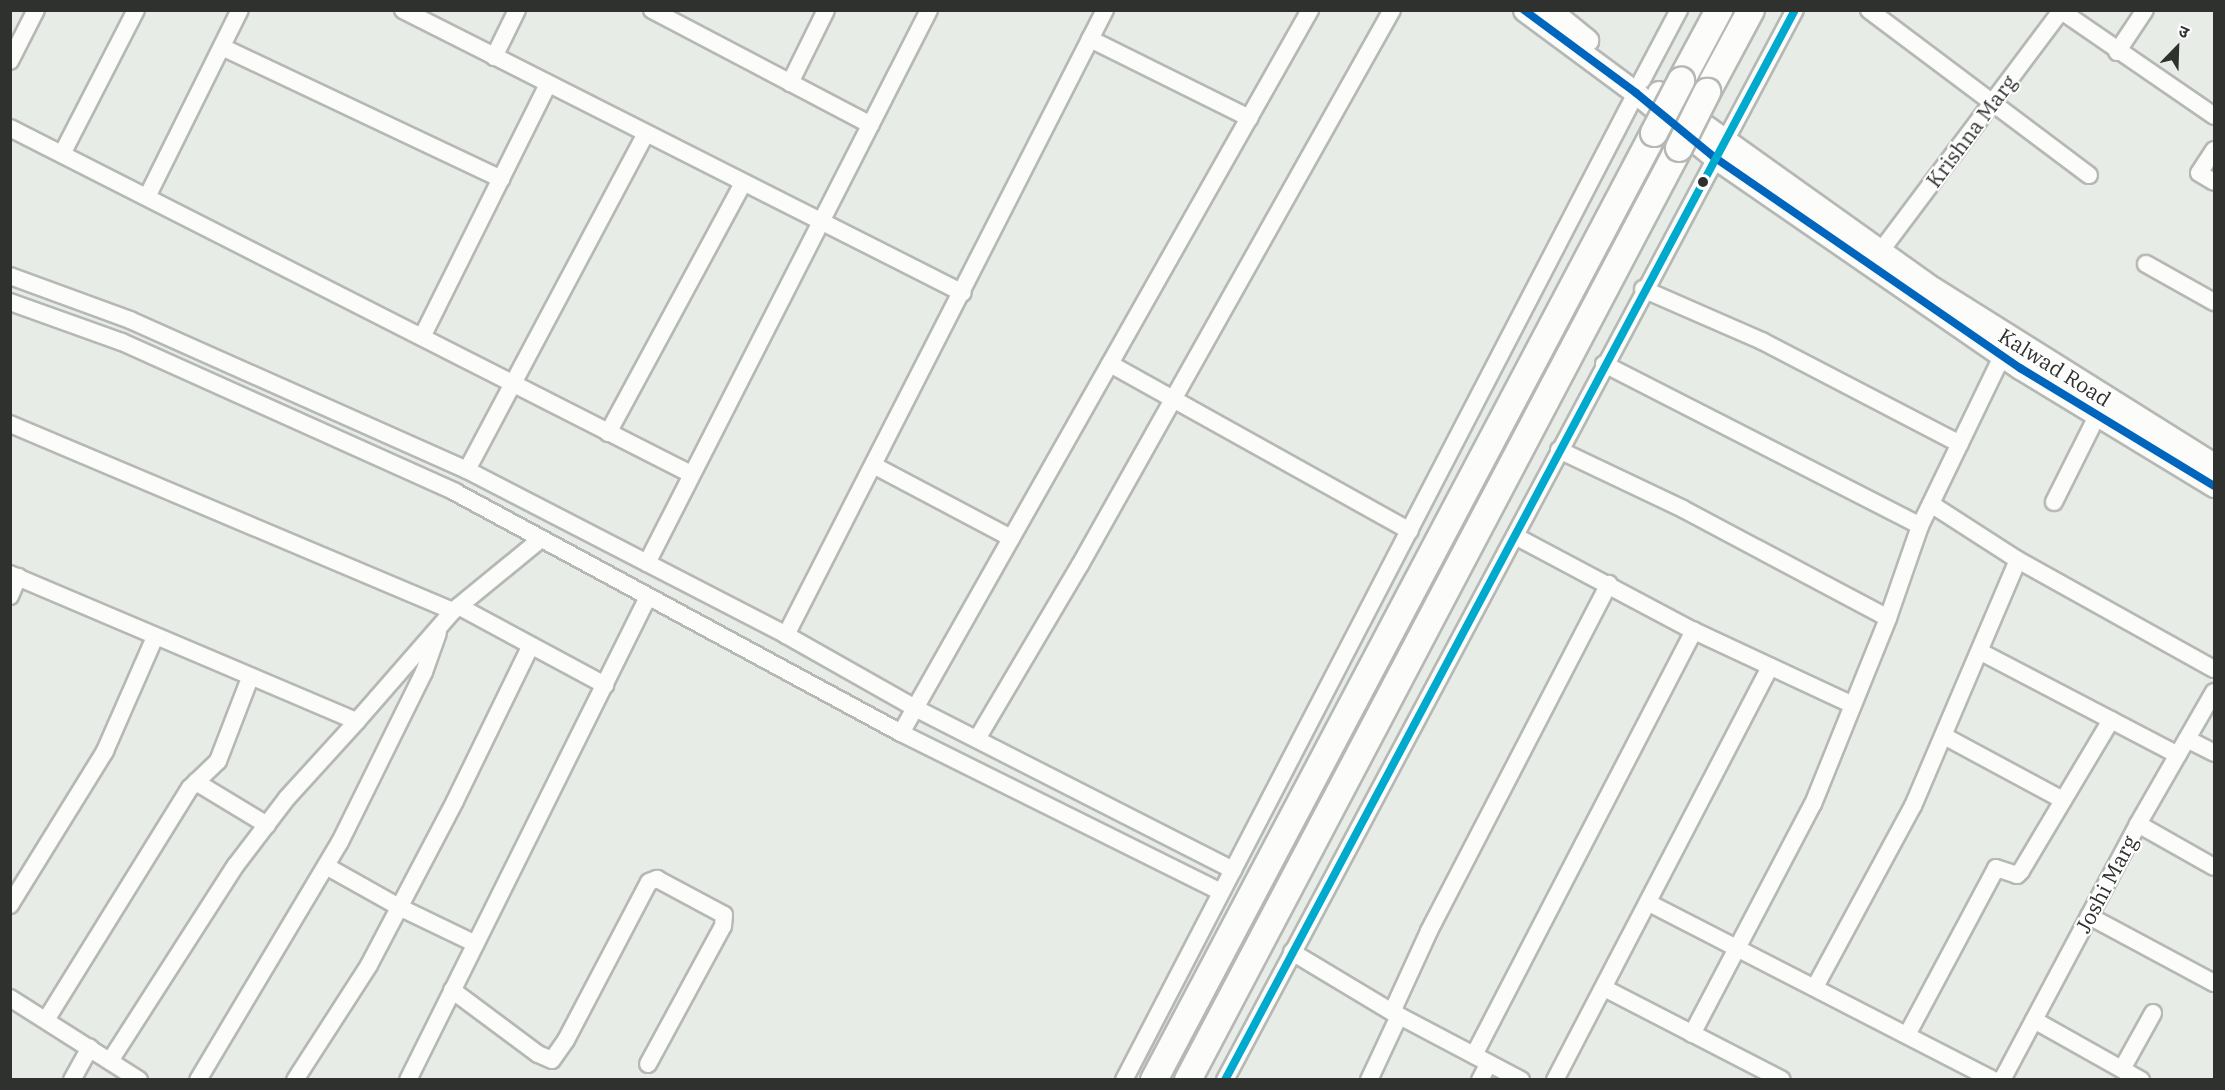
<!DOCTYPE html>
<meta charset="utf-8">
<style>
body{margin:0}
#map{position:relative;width:2225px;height:1090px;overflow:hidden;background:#e8ece7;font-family:"IBM Plex Serif","Noto Sans Devanagari",serif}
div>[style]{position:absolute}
.roads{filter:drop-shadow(2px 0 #b5b8b4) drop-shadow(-2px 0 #b5b8b4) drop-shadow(0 2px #b5b8b4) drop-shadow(0 -2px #b5b8b4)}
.minor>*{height:16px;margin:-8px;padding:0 8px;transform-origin:8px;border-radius:8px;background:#fcfcfb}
.major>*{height:21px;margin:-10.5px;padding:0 10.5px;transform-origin:10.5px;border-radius:10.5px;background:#fcfcfb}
.highway>*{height:26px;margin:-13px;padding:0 13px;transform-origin:13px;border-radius:13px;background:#fcfcfb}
.bridges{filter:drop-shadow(2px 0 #b5b8b4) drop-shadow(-2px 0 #b5b8b4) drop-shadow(0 2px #b5b8b4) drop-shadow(0 -2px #b5b8b4)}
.highway-bridge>*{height:26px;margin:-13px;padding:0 13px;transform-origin:13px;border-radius:13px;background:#fcfcfb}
.bus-1>*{height:8px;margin:-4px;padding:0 4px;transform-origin:4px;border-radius:4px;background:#0065bd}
.bus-2>*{height:8px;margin:-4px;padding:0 4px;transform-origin:4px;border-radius:4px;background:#00a9ce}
.dots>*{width:16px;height:16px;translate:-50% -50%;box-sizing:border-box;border:3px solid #fff;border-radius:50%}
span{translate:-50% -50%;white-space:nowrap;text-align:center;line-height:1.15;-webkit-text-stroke:4.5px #fff;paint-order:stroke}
.street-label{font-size:21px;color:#2e312e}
.frame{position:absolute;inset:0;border:12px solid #2e312e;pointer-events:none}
.north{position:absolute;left:2147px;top:18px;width:60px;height:60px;-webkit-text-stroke:4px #fff;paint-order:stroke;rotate:23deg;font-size:16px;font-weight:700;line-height:24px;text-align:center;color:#2e312e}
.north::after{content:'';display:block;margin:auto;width:21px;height:27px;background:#2e312e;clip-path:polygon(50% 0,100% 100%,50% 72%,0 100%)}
</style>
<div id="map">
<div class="roads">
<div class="minor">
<i style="left:403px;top:10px;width:627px;rotate:26.81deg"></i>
<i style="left:652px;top:10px;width:247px;rotate:27.7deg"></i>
<i style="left:1869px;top:10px;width:275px;rotate:36.9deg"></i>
<i style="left:2060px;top:10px;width:187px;rotate:34.5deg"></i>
<i style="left:1090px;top:39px;width:178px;rotate:26.4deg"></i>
<i style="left:222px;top:47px;width:309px;rotate:25.3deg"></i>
<i style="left:2117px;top:52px;width:50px;rotate:-56.3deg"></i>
<i style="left:494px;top:57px;width:52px;rotate:-63.9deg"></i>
<i style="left:10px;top:61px;width:57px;rotate:-63deg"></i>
<i style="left:1642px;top:80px;width:79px;rotate:-62.1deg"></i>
<i style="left:790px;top:83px;width:81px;rotate:-63.7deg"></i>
<i style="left:10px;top:128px;width:764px;rotate:26.93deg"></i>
<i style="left:2214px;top:150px;width:27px;rotate:123deg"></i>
<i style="left:2199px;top:173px;width:17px;rotate:31deg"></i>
<i style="left:62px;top:154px;width:162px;rotate:-62.8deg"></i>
<i style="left:147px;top:197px;width:209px;rotate:-63.6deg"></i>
<i style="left:1880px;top:252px;width:301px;rotate:-53.1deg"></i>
<i style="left:2146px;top:264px;width:78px;rotate:29.2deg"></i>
<i style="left:10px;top:276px;width:128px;rotate:20.1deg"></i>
<i style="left:130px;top:320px;width:369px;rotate:24deg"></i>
<i style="left:467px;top:470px;width:359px;rotate:27.3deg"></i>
<i style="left:786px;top:635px;width:148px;rotate:29.5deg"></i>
<i style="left:915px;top:708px;width:357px;rotate:27deg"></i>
<i style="left:1643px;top:289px;width:130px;rotate:23.6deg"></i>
<i style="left:1762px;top:341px;width:223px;rotate:27.5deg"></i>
<i style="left:10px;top:302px;width:119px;rotate:19.7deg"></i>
<i style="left:122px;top:342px;width:365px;rotate:24.2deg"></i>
<i style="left:455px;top:492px;width:507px;rotate:28.38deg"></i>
<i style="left:901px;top:733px;width:357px;rotate:26.4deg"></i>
<i style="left:422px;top:337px;width:283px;rotate:-63.5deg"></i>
<i style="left:1110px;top:364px;width:343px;rotate:29.1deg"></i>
<i style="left:1604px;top:364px;width:355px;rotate:27.1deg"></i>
<i style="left:10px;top:424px;width:481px;rotate:22.9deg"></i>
<i style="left:453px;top:611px;width:114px;rotate:-39.3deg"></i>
<i style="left:608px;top:433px;width:284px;rotate:-61.6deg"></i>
<i style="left:1559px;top:450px;width:137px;rotate:25.4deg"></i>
<i style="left:1683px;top:509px;width:232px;rotate:28deg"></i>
<i style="left:875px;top:466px;width:154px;rotate:27.9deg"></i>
<i style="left:467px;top:470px;width:381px;rotate:-62deg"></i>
<i style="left:2054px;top:502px;width:96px;rotate:-63.4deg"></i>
<i style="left:1931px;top:504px;width:103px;rotate:32.8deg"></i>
<i style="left:2018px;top:560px;width:224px;rotate:29.1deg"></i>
<i style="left:1515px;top:536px;width:203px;rotate:28deg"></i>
<i style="left:1694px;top:631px;width:175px;rotate:25deg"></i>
<i style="left:647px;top:563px;width:621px;rotate:-62.98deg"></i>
<i style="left:10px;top:574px;width:377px;rotate:23deg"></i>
<i style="left:357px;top:721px;width:146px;rotate:-48.9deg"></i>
<i style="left:10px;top:596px;width:21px;rotate:-67deg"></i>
<i style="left:460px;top:607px;width:165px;rotate:28.3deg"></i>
<i style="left:786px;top:635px;width:702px;rotate:-62.96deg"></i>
<i style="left:1981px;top:652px;width:222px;rotate:27.6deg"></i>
<i style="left:901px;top:733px;width:831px;rotate:-60.5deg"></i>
<i style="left:1944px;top:736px;width:135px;rotate:28.3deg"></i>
<i style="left:977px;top:739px;width:202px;rotate:-59.4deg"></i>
<i style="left:1080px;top:565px;width:637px;rotate:-60.66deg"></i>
<i style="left:2187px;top:739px;width:30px;rotate:27deg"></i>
<i style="left:196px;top:782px;width:83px;rotate:31.2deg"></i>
<i style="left:2138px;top:824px;width:87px;rotate:29.5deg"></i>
<i style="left:326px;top:866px;width:84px;rotate:29.3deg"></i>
<i style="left:399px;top:907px;width:85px;rotate:25.7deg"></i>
<i style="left:1649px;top:903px;width:387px;rotate:27.2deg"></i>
<i style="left:10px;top:905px;width:181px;rotate:-58.3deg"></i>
<i style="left:105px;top:751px;width:124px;rotate:-66.3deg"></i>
<i style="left:2089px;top:916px;width:142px;rotate:28.2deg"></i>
<i style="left:1292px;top:952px;width:117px;rotate:31deg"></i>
<i style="left:1392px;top:1012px;width:146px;rotate:27.8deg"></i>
<i style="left:1815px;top:987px;width:206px;rotate:-61.6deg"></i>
<i style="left:1913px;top:806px;width:267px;rotate:-66.9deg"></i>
<i style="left:1604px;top:988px;width:200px;rotate:27.3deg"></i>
<i style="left:452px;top:990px;width:107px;rotate:36.7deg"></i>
<i style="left:538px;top:1054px;width:15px;rotate:23deg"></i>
<i style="left:552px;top:1060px;width:24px;rotate:-55deg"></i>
<i style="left:566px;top:1040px;width:178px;rotate:-62.3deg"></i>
<i style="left:649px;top:882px;width:9px;rotate:-21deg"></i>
<i style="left:657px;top:879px;width:76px;rotate:28.2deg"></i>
<i style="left:724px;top:915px;width:11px;rotate:95deg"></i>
<i style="left:723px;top:926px;width:157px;rotate:118.5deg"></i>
<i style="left:10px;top:998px;width:153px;rotate:32.4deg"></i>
<i style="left:1392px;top:1012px;width:89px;rotate:-65.4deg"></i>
<i style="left:1429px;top:931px;width:391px;rotate:-62.6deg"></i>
<i style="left:46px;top:1020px;width:273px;rotate:-58.2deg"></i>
<i style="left:190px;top:788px;width:39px;rotate:-44deg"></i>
<i style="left:218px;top:761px;width:89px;rotate:-68.9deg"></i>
<i style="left:2034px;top:1020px;width:123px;rotate:29.3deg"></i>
<i style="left:1692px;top:1034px;width:260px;rotate:-62.3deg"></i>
<i style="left:1813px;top:804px;width:201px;rotate:-68deg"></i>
<i style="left:1888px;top:618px;width:97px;rotate:-70.8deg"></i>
<i style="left:1920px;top:526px;width:189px;rotate:-64.2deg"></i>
<i style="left:1907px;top:1035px;width:189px;rotate:-61.9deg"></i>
<i style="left:1996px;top:868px;width:22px;rotate:18deg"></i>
<i style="left:2017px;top:875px;width:6px;rotate:-45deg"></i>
<i style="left:2021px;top:871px;width:176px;rotate:-59.2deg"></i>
<i style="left:1474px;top:1055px;width:478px;rotate:-62.6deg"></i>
<i style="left:110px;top:1061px;width:233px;rotate:-57.3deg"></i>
<i style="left:236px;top:865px;width:84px;rotate:-52.7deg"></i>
<i style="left:287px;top:798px;width:104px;rotate:-47.7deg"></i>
<i style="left:2122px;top:1069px;width:64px;rotate:-61deg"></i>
<i style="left:72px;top:1080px;width:37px;rotate:-61deg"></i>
<i style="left:198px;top:1080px;width:277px;rotate:-59.2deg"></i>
<i style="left:340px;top:842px;width:190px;rotate:-63.7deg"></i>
<i style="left:424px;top:672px;width:41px;rotate:-70.3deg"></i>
<i style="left:295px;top:1080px;width:137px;rotate:-57.2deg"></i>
<i style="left:369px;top:965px;width:185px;rotate:-62.3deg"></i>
<i style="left:455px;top:801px;width:171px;rotate:-64deg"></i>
<i style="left:408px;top:1080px;width:539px;rotate:-63.58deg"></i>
<i style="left:1124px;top:1080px;width:1112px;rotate:-62.58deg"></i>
<i style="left:1225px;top:1080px;width:1212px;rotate:-61.96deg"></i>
<i style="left:1369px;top:1080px;width:71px;rotate:-64.9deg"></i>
<i style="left:1480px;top:1080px;width:19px;rotate:-62deg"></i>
<i style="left:1555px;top:1080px;width:466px;rotate:-62.5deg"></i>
<i style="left:2002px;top:1080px;width:290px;rotate:-62deg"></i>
<i style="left:2138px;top:824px;width:152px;rotate:-60.1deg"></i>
</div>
<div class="major">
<i style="left:1524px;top:10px;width:139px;rotate:36.5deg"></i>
<i style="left:1636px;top:93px;width:101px;rotate:39.4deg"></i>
<i style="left:1714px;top:157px;width:372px;rotate:34.6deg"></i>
<i style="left:2020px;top:368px;width:227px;rotate:31.3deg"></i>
<i style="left:1550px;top:10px;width:48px;rotate:39deg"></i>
<i style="left:1658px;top:92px;width:338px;rotate:35.5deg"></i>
<i style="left:1933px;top:288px;width:332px;rotate:32.1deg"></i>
</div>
<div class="highway">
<i style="left:1681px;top:81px;width:81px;rotate:-61.8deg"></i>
<i style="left:1707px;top:92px;width:93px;rotate:-61.8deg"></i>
<i style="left:1154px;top:1080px;width:1071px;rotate:-62.17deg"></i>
<i style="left:1188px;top:1080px;width:1053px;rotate:-62.22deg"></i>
</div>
</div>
<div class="bridges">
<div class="highway-bridge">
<i style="left:1654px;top:133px;width:59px;rotate:-62.6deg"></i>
<i style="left:1679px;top:148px;width:63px;rotate:-63.4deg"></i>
</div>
</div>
<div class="bus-1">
<i style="left:1524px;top:10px;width:139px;rotate:36.5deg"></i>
<i style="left:1636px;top:93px;width:101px;rotate:39.4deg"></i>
<i style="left:1714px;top:157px;width:372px;rotate:34.6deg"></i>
<i style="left:2020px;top:368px;width:227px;rotate:31.3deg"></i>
</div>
<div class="bus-2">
<i style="left:1225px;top:1080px;width:1212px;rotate:-61.96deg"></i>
</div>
<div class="dots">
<i style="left:1703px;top:182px;background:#2e312e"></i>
</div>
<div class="street-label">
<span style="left:1971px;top:131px;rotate:-53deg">Krishna Marg</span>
<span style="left:2055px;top:367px;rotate:32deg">Kalwad Road</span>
<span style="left:2106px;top:884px;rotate:-62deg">Joshi Marg</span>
</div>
<div class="frame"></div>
<div class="north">उ</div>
</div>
